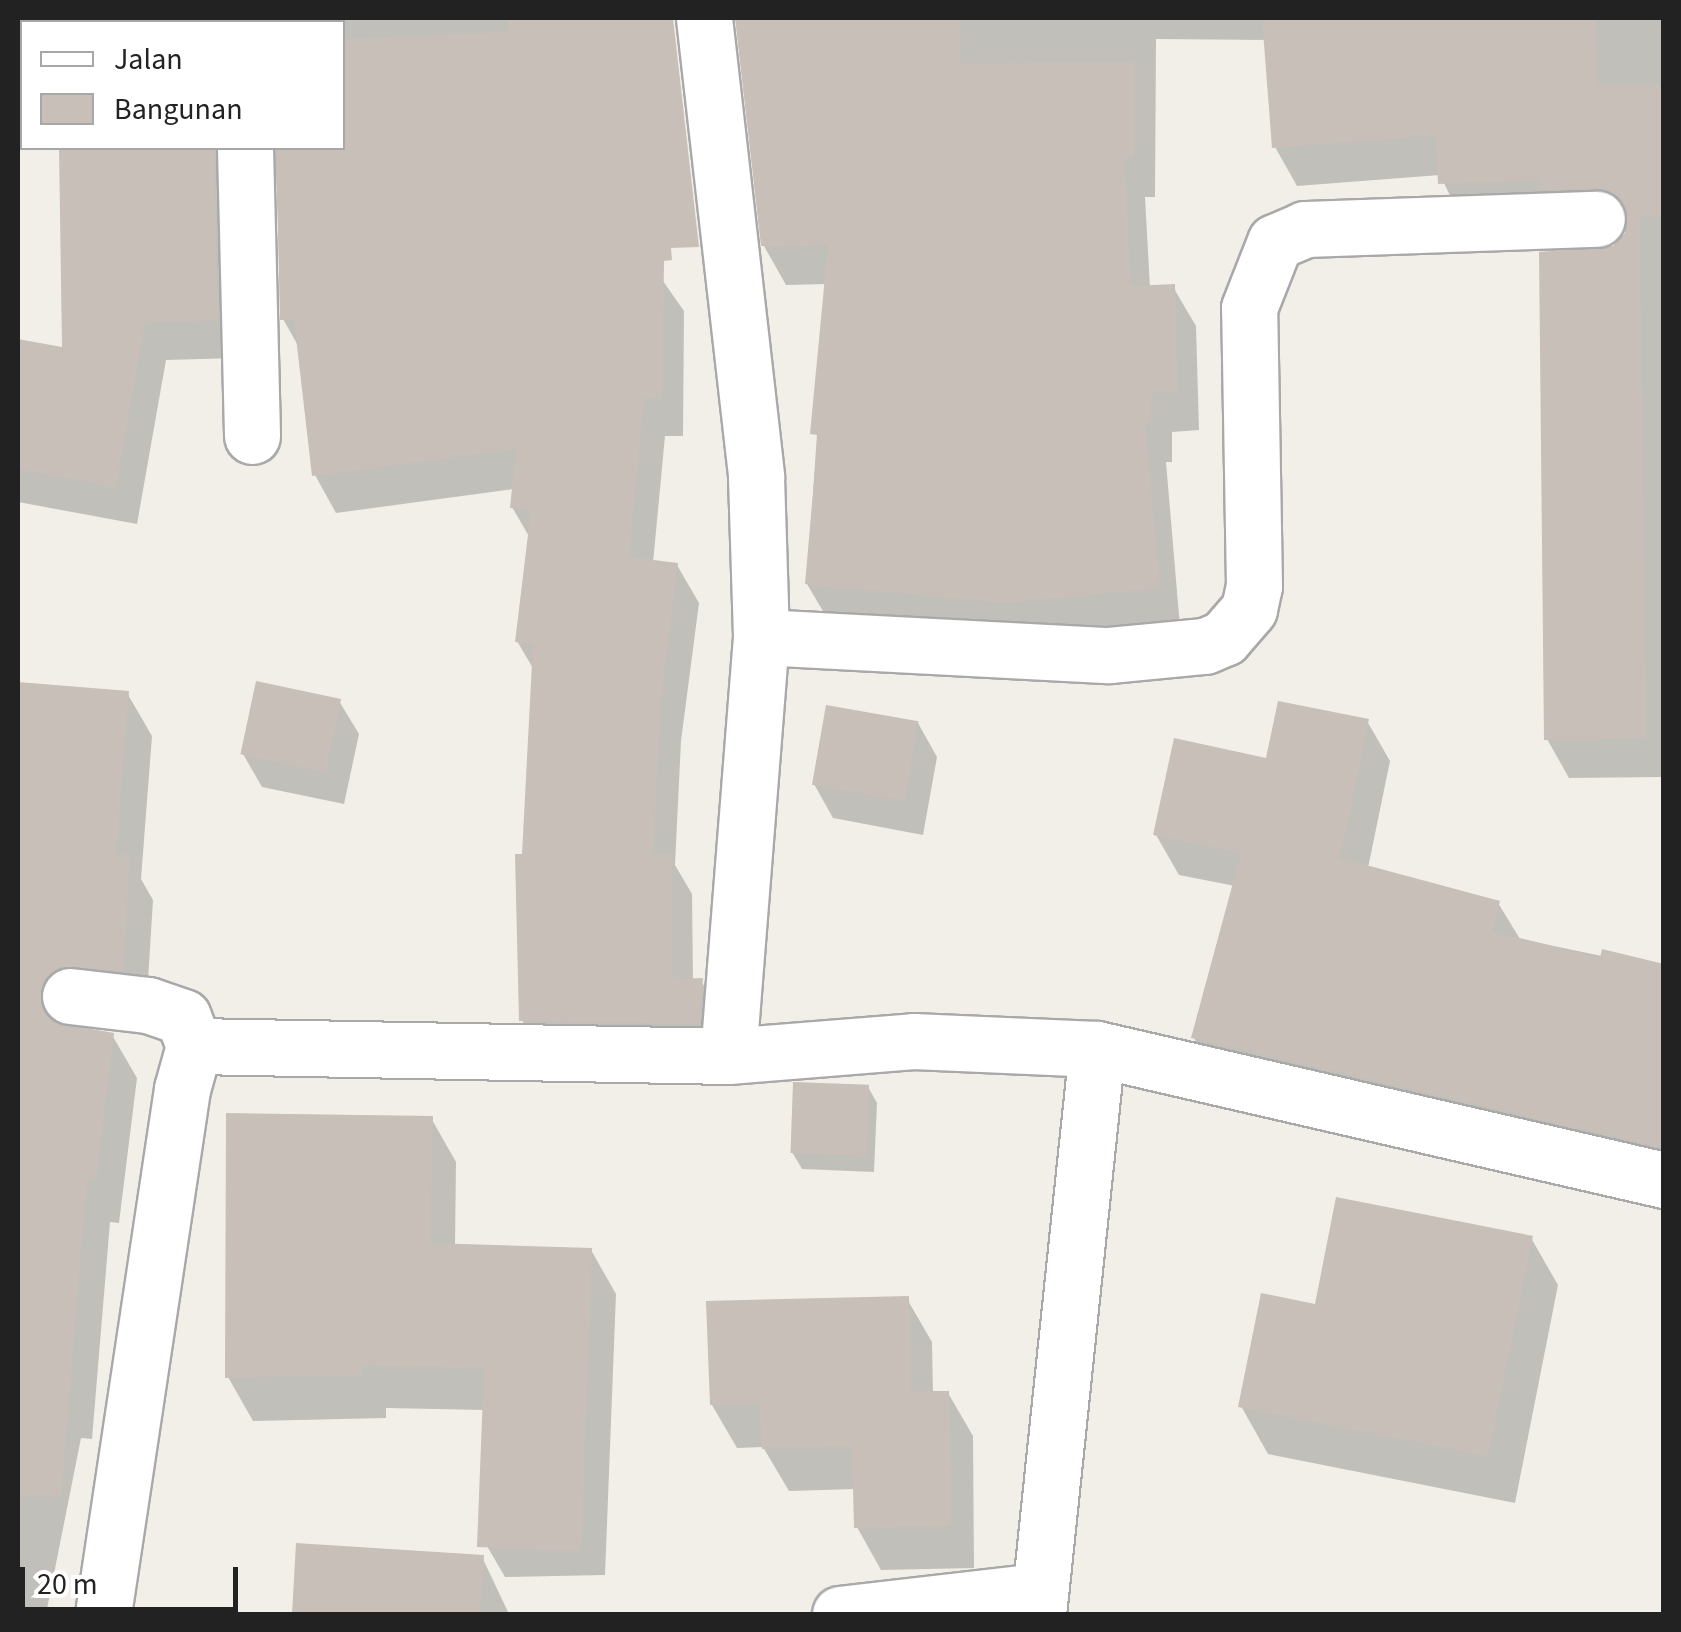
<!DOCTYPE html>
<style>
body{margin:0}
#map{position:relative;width:1681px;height:1632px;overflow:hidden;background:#f2efe9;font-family:"Source Sans 3",sans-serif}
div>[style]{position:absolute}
.shadow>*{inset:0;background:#0003}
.building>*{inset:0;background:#c7bfb8;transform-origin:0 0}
.roads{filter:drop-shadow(2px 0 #a9a9a9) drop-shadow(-2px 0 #a9a9a9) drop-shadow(0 2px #a9a9a9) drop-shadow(0 -2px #a9a9a9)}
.street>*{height:55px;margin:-27.5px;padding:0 27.5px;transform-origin:27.5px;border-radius:27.5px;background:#fff}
span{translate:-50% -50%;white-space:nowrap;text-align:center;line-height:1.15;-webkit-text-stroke:8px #fff;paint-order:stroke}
.frame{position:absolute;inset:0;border:20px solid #222;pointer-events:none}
.legend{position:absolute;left:20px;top:20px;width:325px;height:130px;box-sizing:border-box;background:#fff;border:2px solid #a7a7a7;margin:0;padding:12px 18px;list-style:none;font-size:30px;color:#222}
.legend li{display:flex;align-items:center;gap:20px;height:50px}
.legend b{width:50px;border:2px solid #a7a7a7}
.scale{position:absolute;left:20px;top:1567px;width:218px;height:45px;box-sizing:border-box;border:5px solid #222;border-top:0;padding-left:12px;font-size:30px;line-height:35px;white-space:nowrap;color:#222;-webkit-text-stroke:8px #fff;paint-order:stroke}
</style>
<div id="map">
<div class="shadow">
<i style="clip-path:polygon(20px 18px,48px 18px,22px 22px,19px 125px)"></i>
<i style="clip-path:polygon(59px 18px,638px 18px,658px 274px,684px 311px,683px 436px,665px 436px,653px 563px,677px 565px,699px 603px,681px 741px,675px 865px,692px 894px,693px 981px,701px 981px,723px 1018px,720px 1061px,544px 1058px,522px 1020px,534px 670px,517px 641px,530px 538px,512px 507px,514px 489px,336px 513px,315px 475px,300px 349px,283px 319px,275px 158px,266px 154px,238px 358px,166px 360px,137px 524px,18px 502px,18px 341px,65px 350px,61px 148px,342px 148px,342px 22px)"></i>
<i style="clip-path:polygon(738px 18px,1664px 18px,1664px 777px,1569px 778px,1547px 739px,1614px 248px,1627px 230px,1463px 222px,1440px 175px,1297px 186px,1275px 147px,1267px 40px,1156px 39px,1155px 197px,1145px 197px,1150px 288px,1173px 287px,1196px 326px,1199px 430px,1172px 432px,1172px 462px,1166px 462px,1180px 627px,1027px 642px,830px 623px,807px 584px,827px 284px,786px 285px,764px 246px)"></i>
<i style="clip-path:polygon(18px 685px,127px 693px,152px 736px,141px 879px,153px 900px,146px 1013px,83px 1009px,70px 1027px,112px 1035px,137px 1078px,119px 1223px,110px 1222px,92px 1439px,81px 1438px,46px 1614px,18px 1614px)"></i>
<i style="clip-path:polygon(339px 701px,359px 734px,344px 804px,262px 787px,243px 754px)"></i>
<i style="clip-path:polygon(1367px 721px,1390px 761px,1368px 868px,1498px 903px,1520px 939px,1664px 969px,1664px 1185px,1217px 1077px,1194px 1038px,1235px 886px,1179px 875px,1156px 835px,1268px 761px)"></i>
<i style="clip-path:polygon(918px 723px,937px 757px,923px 835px,833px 818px,814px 784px)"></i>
<i style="clip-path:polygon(868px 1087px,877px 1103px,874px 1172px,802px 1169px,792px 1152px)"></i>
<i style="clip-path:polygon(431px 1118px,456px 1162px,455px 1246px,591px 1250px,616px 1294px,605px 1575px,505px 1577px,480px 1534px,485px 1410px,386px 1408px,386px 1418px,253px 1421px,228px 1377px)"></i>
<i style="clip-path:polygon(1531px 1238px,1558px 1285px,1515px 1503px,1268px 1454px,1241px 1406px,1317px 1306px)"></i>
<i style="clip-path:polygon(907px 1299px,932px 1342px,933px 1394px,948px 1393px,973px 1436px,974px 1568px,881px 1570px,857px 1527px,856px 1489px,789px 1491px,763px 1447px,737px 1448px,712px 1405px)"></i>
<i style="clip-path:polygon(298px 1546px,482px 1557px,509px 1614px,294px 1614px)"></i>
</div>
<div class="building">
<i style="clip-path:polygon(508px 18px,673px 18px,699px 247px,671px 248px,672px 260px,664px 261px,662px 399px,644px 398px,629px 557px,678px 563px,661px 701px,653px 854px,672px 854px,673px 979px,703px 978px,699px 1024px,519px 1021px,515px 854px,522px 854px,533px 644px,515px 642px,531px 510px,510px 508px,516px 449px,312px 476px,294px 320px,280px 320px,276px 148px,342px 148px,342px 39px,508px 32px)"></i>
<i style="clip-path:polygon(735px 18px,960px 18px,961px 63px,1134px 62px,1134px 158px,1124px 158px,1131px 286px,1175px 284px,1178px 392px,1151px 393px,1151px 423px,1145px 424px,1160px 588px,1004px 603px,805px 584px,818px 435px,810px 434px,828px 245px,761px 246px)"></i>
<i style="clip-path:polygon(1262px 18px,1595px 18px,1597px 83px,1664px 84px,1664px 216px,1640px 216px,1646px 738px,1544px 740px,1539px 252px,1613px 246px,1625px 233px,1624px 203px,1597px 188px,1539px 190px,1538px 180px,1438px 184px,1436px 135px,1272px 148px)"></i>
<i style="clip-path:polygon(59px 148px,214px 148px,218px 321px,145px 322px,116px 487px,18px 469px,18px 339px,62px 347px)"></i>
<i style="left:256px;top:681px;width:87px;height:75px;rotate:12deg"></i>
<i style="clip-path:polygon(18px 682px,129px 691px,116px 854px,130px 855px,123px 971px,59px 967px,39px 993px,52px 1022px,114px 1033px,96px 1181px,87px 1180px,61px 1496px,18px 1495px)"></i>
<i style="clip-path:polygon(1278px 701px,1369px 719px,1340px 858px,1500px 901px,1492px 931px,1600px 958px,1602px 949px,1664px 964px,1664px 1148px,1191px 1038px,1241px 853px,1153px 835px,1174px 738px,1266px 758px)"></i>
<i style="left:826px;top:705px;width:94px;height:81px;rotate:10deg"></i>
<i style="left:793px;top:1082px;width:76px;height:71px;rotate:2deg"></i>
<i style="clip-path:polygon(226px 1113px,433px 1116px,430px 1243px,592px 1248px,581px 1551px,477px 1547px,484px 1368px,362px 1365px,362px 1375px,225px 1378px)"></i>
<i style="clip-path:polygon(1336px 1197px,1533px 1236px,1488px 1456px,1238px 1407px,1261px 1293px,1315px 1304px)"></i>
<i style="clip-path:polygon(909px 1296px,911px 1391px,949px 1391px,951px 1526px,854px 1528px,852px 1446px,762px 1449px,760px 1404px,710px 1405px,706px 1301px)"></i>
<i style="clip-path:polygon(296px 1543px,484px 1555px,480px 1614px,292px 1614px)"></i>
</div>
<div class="roads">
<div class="street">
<i style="left:242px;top:18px;width:4px;rotate:90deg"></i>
<i style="left:704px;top:18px;width:462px;rotate:83.5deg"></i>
<i style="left:756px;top:477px;width:160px;rotate:88.2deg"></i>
<i style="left:761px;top:637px;width:420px;rotate:94.5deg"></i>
<i style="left:728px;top:1056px;width:186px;rotate:-4.6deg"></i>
<i style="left:913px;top:1041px;width:184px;rotate:2.5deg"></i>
<i style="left:1097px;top:1049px;width:582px;rotate:13.01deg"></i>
<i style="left:245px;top:148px;width:288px;rotate:88.6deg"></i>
<i style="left:761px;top:637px;width:348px;rotate:3deg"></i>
<i style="left:1109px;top:655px;width:96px;rotate:-5.4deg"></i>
<i style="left:1205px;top:646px;width:21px;rotate:-23deg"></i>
<i style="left:1224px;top:638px;width:38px;rotate:-49deg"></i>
<i style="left:1249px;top:609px;width:24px;rotate:-78deg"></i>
<i style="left:1254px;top:586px;width:278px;rotate:-91deg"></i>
<i style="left:1249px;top:308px;width:71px;rotate:-68.5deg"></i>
<i style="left:1275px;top:242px;width:33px;rotate:-23deg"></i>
<i style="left:1305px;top:229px;width:292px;rotate:-2deg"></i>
<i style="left:70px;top:996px;width:79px;rotate:6.6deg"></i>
<i style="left:148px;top:1005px;width:37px;rotate:19deg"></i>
<i style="left:183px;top:1017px;width:31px;rotate:69deg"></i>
<i style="left:103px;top:1614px;width:531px;rotate:-81.44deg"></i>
<i style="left:182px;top:1089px;width:45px;rotate:-74.4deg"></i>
<i style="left:194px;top:1046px;width:534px;rotate:1.07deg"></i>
<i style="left:840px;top:1614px;width:200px;rotate:-6.6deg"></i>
<i style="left:1038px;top:1614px;width:568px;rotate:-84.04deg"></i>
</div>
</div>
<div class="frame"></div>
<ul class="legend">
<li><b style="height:12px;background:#fff"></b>Jalan</li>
<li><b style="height:28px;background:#c7bfb8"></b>Bangunan</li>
</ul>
<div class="scale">20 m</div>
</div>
